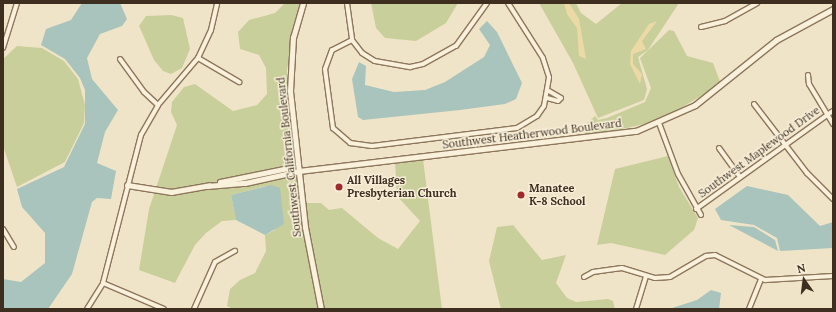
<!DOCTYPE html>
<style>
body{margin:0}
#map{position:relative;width:836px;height:312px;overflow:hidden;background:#f0e4c8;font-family:Lora,serif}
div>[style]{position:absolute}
.green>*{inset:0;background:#c9cf9b}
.sand>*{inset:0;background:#ecd9a5}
.water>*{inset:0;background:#a9c4bc}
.roads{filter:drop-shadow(1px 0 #8d765c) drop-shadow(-1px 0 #8d765c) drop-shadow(0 1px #8d765c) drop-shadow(0 -1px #8d765c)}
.minor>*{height:4px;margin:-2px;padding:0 2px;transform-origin:2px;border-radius:2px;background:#faf1dc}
.tertiary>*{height:5px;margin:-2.5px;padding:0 2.5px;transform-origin:2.5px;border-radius:2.5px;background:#faf1dc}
.dots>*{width:11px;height:11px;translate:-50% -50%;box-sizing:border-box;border:2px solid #f7eed8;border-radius:50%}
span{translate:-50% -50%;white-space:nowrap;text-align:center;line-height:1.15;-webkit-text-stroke:3px #f7eed8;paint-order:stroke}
.street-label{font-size:11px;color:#3d2e20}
.poi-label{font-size:11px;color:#3d2e20;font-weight:700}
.left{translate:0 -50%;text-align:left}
.frame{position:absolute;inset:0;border:4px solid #3d2e20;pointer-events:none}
.north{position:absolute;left:784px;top:260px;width:40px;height:40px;-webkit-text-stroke:3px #f7eed8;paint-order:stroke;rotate:346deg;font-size:11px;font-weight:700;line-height:16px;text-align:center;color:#3d2e20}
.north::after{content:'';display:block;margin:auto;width:14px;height:18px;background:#3d2e20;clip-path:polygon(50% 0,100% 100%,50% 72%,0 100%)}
</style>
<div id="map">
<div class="green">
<i style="clip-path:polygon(285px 3px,301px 3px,287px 70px,297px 169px,241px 178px,242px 181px,297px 173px,309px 263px,319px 309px,233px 309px,227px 306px,230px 289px,240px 280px,255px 273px,266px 251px,265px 235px,275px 230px,266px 186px,231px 195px,236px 220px,222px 221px,206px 233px,195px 245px,175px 283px,139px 270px,149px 209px,177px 125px,171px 112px,172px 102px,184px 87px,195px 84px,233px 111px,257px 105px,267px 94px,266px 68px,259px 55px,240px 49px,238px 32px,249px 20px,275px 13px)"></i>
<i style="clip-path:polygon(371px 3px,458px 3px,446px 23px,416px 41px,385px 38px,376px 28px)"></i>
<i style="clip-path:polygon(539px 3px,576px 3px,581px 13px,596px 24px,622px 3px,679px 3px,648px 50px,638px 57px,647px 89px,644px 100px,598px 118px,573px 63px)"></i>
<i style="clip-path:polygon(171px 15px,183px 18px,190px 49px,182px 68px,171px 74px,163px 71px,154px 60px,139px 26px,146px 16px)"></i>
<i style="clip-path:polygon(669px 30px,674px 31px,687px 56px,713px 63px,721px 84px,659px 121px,585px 137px,587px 123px,595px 116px,598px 120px,607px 118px,645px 102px,651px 88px,640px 58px)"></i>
<i style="clip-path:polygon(17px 46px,42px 48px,64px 61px,78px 79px,85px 105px,84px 123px,65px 162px,17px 187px,3px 146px,3px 59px)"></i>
<i style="clip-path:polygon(668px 156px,679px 187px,698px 218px,694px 230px,665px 255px,611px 243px,597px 245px,615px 169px)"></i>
<i style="clip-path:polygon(423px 159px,442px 309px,323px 309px,304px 203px,321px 203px,329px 210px,342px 208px,378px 238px,398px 249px,420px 221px,397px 196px,395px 162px)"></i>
<i style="clip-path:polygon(513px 225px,542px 260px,566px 255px,556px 283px,567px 298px,576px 302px,608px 299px,613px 301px,615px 309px,501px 309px,489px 261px,497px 227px)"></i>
</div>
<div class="sand">
<i style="clip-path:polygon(564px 3px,569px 3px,579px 19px,586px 59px,579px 56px,577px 28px,567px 14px)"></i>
<i style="clip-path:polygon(657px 21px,642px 41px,646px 49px,633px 54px,633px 64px,642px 74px,640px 84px,630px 64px,631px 51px,649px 24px)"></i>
</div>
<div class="water">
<i style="clip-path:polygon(82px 3px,120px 3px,127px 19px,122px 26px,100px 34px,87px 58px,92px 79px,118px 110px,105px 132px,97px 163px,116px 171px,111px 199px,97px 198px,92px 202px,72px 274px,48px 309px,4px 309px,3px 279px,21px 282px,45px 263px,45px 233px,22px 207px,17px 189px,64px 167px,85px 124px,85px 90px,80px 78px,65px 59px,41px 45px,46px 29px,71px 20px)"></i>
<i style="clip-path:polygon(487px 21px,497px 32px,522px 83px,516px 99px,505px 104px,460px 110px,363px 120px,358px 117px,352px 79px,359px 62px,366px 66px,365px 85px,394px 92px,425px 90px,445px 82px,484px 57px,490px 45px,479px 29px)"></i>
<i style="clip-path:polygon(271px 185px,280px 188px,284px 224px,265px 235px,236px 220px,231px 195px)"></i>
<i style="clip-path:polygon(747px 186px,788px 195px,820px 226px,833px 222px,833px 248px,780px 251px,777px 238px,754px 225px,721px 220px,715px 209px)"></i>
<i style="clip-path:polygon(729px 225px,754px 227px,775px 240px,778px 251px)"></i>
<i style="clip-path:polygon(711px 290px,721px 293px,719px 309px,669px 309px,697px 300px)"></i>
</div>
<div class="roads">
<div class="minor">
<i style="left:347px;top:3px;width:37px;rotate:82deg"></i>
<i style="left:352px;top:40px;width:16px;rotate:52deg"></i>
<i style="left:362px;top:53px;width:15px;rotate:32deg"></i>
<i style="left:375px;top:61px;width:36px;rotate:10deg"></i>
<i style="left:410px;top:67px;width:13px;rotate:-13deg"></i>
<i style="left:423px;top:64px;width:38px;rotate:-29deg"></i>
<i style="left:456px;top:46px;width:53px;rotate:-54.2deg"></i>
<i style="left:701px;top:27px;width:25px;rotate:-14deg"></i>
<i style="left:725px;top:21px;width:37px;rotate:-29deg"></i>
<i style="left:352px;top:40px;width:22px;rotate:153deg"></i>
<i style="left:332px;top:50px;width:20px;rotate:110deg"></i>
<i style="left:325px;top:69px;width:60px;rotate:82.3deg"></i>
<i style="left:333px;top:128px;width:23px;rotate:41deg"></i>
<i style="left:350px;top:143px;width:22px;rotate:8deg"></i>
<i style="left:372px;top:146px;width:146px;rotate:-7.1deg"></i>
<i style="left:517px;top:128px;width:23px;rotate:-31deg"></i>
<i style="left:537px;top:116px;width:12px;rotate:-55deg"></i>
<i style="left:544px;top:106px;width:29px;rotate:-80deg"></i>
<i style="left:549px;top:77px;width:20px;rotate:-108deg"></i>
<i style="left:543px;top:58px;width:65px;rotate:-122.5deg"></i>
<i style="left:3px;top:48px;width:47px;rotate:-72.7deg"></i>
<i style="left:198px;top:58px;width:48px;rotate:30.3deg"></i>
<i style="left:120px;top:59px;width:41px;rotate:54deg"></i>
<i style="left:144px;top:92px;width:19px;rotate:43deg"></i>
<i style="left:808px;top:75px;width:9px;rotate:84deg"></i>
<i style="left:809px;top:84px;width:47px;rotate:59deg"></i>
<i style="left:547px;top:98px;width:11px;rotate:15deg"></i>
<i style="left:558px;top:101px;width:4px;rotate:-45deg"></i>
<i style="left:561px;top:98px;width:14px;rotate:-150deg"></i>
<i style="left:754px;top:104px;width:87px;rotate:52.5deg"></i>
<i style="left:807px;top:173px;width:37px;rotate:45deg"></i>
<i style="left:659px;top:123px;width:54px;rotate:69.6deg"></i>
<i style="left:678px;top:174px;width:47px;rotate:60.7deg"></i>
<i style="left:719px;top:148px;width:36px;rotate:54deg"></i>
<i style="left:696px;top:209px;width:168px;rotate:-35.6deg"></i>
<i style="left:3px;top:229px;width:21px;rotate:59deg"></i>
<i style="left:584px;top:277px;width:10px;rotate:-29deg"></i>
<i style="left:593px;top:272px;width:29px;rotate:-8deg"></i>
<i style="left:622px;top:268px;width:34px;rotate:17deg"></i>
<i style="left:655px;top:278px;width:15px;rotate:-4deg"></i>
<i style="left:670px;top:277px;width:42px;rotate:-30.3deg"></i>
<i style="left:706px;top:256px;width:9px;rotate:-6deg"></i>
<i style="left:715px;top:255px;width:56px;rotate:26.6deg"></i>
<i style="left:765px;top:280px;width:68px;rotate:-3.4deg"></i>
<i style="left:103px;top:283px;width:66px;rotate:23.1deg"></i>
<i style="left:87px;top:309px;width:31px;rotate:-58deg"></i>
<i style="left:103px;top:283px;width:153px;rotate:-75.6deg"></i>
<i style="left:141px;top:135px;width:34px;rotate:-60deg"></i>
<i style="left:158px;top:105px;width:62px;rotate:-49.6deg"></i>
<i style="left:198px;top:58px;width:31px;rotate:-65deg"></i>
<i style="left:211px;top:30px;width:28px;rotate:-77deg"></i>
<i style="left:194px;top:309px;width:51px;rotate:-65.9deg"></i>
<i style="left:215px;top:262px;width:23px;rotate:-29deg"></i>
<i style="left:636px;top:309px;width:34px;rotate:-73deg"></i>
<i style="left:749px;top:309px;width:32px;rotate:-68deg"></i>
</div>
<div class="tertiary">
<i style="left:303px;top:3px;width:35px;rotate:106deg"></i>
<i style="left:293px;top:37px;width:54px;rotate:93.2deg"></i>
<i style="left:290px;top:91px;width:137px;rotate:83.7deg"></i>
<i style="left:305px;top:227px;width:84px;rotate:79deg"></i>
<i style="left:220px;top:182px;width:69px;rotate:-11.6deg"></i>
<i style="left:288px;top:168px;width:6px;rotate:31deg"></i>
<i style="left:127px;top:185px;width:45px;rotate:9deg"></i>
<i style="left:171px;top:192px;width:39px;rotate:-10deg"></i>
<i style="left:207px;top:186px;width:38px;rotate:-5deg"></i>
<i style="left:245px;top:183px;width:55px;rotate:-12.5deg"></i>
<i style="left:299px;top:171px;width:339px;rotate:-6.8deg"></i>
<i style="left:636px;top:131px;width:64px;rotate:-23.8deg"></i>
<i style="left:695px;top:105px;width:104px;rotate:-38.7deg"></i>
<i style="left:776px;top:40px;width:65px;rotate:-28.5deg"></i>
</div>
</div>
<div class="dots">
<i style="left:339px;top:187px;background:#9e2a2b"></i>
<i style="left:521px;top:195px;background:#9e2a2b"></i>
</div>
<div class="street-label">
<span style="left:532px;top:134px;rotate:-7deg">Southwest Heatherwood Boulevard</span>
<span style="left:759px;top:152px;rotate:-36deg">Southwest Maplewood Drive</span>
<span style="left:289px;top:157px;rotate:-96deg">Southwest California Boulevard</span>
</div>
<div class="poi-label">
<span class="left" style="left:347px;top:187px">All Villages<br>Presbyterian Church</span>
<span class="left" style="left:529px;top:195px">Manatee<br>K-8 School</span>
</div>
<div class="frame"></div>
<div class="north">N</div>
</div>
